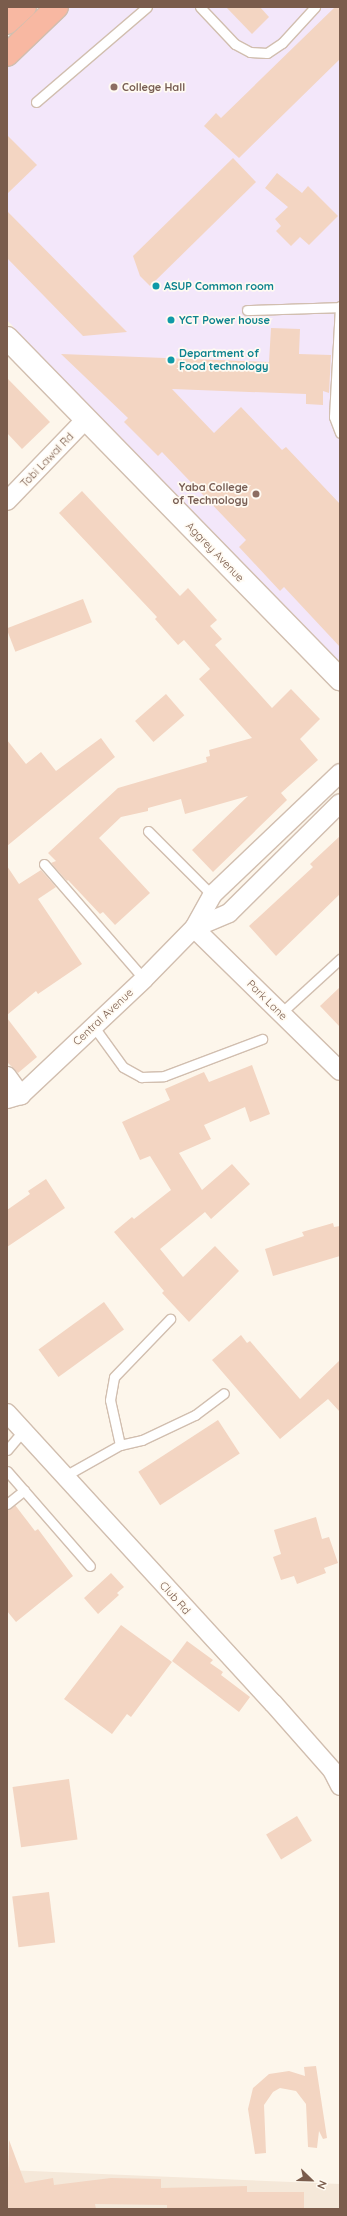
<!DOCTYPE html>
<style>
body{margin:0}
#map{position:relative;width:347px;height:2216px;overflow:hidden;background:#fdf6eb;font-family:Quicksand,sans-serif}
div>[style]{position:absolute}
.residential>*{inset:0;background:#f5e8d9}
.education>*{inset:0;background:#f3e7fa}
.building>*{inset:0;background:#f3d5c2;transform-origin:0 0}
.roads{filter:drop-shadow(1px 0 #d1beaf) drop-shadow(-1px 0 #d1beaf) drop-shadow(0 1px #d1beaf) drop-shadow(0 -1px #d1beaf)}
.lane>*{height:9px;margin:-4.5px;padding:0 4.5px;transform-origin:4.5px;border-radius:4.5px;background:#fff}
.street>*{height:18px;margin:-9px;padding:0 9px;transform-origin:9px;border-radius:9px;background:#fff}
.secondary>*{height:22px;margin:-11px;padding:0 11px;transform-origin:11px;border-radius:11px;background:#fff}
.highway>*{height:22px;margin:-11px;padding:0 11px;transform-origin:11px;border-radius:11px;background:#f8b8a2}
.dots>*{width:11px;height:11px;translate:-50% -50%;box-sizing:border-box;border:2px solid #fffaf2;border-radius:50%}
span{translate:-50% -50%;white-space:nowrap;text-align:center;line-height:1.15;-webkit-text-stroke:3.5px #fffaf2;paint-order:stroke}
.education-label{font-size:11px;color:#785e54;font-weight:700}
.left{translate:0 -50%;text-align:left}
.right{translate:-100% -50%;text-align:right}
.culture-label{font-size:11px;color:#0d838f;font-weight:700}
.street-label{font-size:11px;color:#7a5c4c}
.frame{position:absolute;inset:0;border:8px solid #7a5c4c;pointer-events:none}
.north{position:absolute;left:291px;top:2160px;width:40px;height:40px;-webkit-text-stroke:3px #fffaf2;paint-order:stroke;rotate:113deg;font-size:11px;font-weight:700;line-height:16px;text-align:center;color:#7a5c4c}
.north::after{content:'';display:block;margin:auto;width:14px;height:18px;background:#7a5c4c;clip-path:polygon(50% 0,100% 100%,50% 72%,0 100%)}
</style>
<div id="map">
<div class="residential">
<i style="clip-path:polygon(7px 2170px,340px 2184px,340px 2209px,7px 2209px)"></i>
</div>
<div class="education">
<i style="clip-path:polygon(69px 7px,340px 7px,340px 668px,337px 669px,7px 320px,7px 68px)"></i>
</div>
<div class="building">
<i style="clip-path:polygon(226px 7px,260px 7px,269px 17px,252px 34px)"></i>
<i style="clip-path:polygon(335px 7px,340px 7px,340px 59px,239px 158px,204px 126px,216px 113px,221px 118px)"></i>
<i style="clip-path:polygon(7px 135px,37px 165px,7px 194px)"></i>
<i style="clip-path:polygon(233px 158px,256px 182px,150px 286px,140px 276px,133px 256px)"></i>
<i style="clip-path:polygon(277px 173px,302px 193px,308px 186px,338px 216px,309px 245px,300px 237px,291px 246px,276px 231px,281px 226px,275px 219px,288px 207px,265px 188px)"></i>
<i style="clip-path:polygon(7px 211px,104px 309px,127px 332px,83px 336px,7px 258px)"></i>
<i style="clip-path:polygon(271px 328px,300px 329px,299px 354px,331px 355px,329px 393px,323px 391px,323px 405px,306px 404px,306px 394px,172px 389px,214px 433px,241px 407px,282px 450px,286px 447px,340px 504px,340px 647px,284px 587px,280px 591px,239px 547px,246px 540px,162px 452px,158px 456px,124px 422px,128px 418px,61px 354px,269px 362px)"></i>
<i style="clip-path:polygon(7px 378px,50px 422px,22px 449px,7px 433px)"></i>
<i style="clip-path:polygon(82px 491px,180px 596px,188px 588px,217px 620px,210px 626px,222px 639px,215px 645px,272px 708px,291px 689px,320px 719px,300px 739px,318px 760px,281px 793px,287px 800px,213px 872px,192px 850px,248px 796px,185px 814px,181px 799px,148px 808px,148px 811px,121px 817px,99px 838px,150px 893px,115px 925px,103px 912px,100px 914px,68px 880px,67px 881px,51px 863px,56px 861px,48px 853px,118px 788px,207px 762px,206px 757px,210px 756px,209px 750px,252px 738px,199px 679px,210px 669px,184px 640px,178px 645px,155px 619px,157px 617px,59px 513px)"></i>
<i style="left:83px;top:599px;width:25px;height:82px;rotate:69deg"></i>
<i style="left:166px;top:694px;width:28px;height:41px;rotate:49deg"></i>
<i style="clip-path:polygon(101px 738px,115px 757px,7px 846px,7px 740px,26px 764px,41px 752px,56px 771px)"></i>
<i style="clip-path:polygon(340px 836px,340px 894px,276px 956px,249px 926px,313px 867px,310px 864px)"></i>
<i style="clip-path:polygon(7px 866px,19px 884px,41px 870px,56px 887px,38px 899px,82px 964px,38px 994px,36px 991px,7px 1015px)"></i>
<i style="clip-path:polygon(340px 987px,340px 1027px,320px 1006px)"></i>
<i style="clip-path:polygon(7px 1018px,37px 1057px,18px 1073px,7px 1062px)"></i>
<i style="clip-path:polygon(252px 1065px,270px 1114px,250px 1122px,245px 1107px,204px 1125px,211px 1139px,179px 1153px,202px 1190px,232px 1164px,250px 1184px,211px 1219px,205px 1212px,160px 1249px,183px 1277px,215px 1246px,239px 1271px,189px 1322px,162px 1293px,164px 1291px,114px 1232px,132px 1217px,134px 1219px,171px 1190px,150px 1156px,140px 1160px,122px 1122px,170px 1100px,165px 1089px,204px 1072px,209px 1082px)"></i>
<i style="clip-path:polygon(46px 1179px,65px 1208px,7px 1247px,7px 1210px,30px 1194px,28px 1191px)"></i>
<i style="clip-path:polygon(333px 1223px,334px 1227px,340px 1226px,340px 1256px,273px 1276px,265px 1249px,304px 1236px,302px 1232px)"></i>
<i style="left:104px;top:1302px;width:34px;height:81px;rotate:54deg"></i>
<i style="clip-path:polygon(241px 1335px,247px 1343px,250px 1341px,300px 1399px,340px 1360px,340px 1412px,328px 1399px,280px 1439px,212px 1360px)"></i>
<i style="left:218px;top:1420px;width:40px;height:95px;rotate:57deg"></i>
<i style="clip-path:polygon(15px 1505px,35px 1531px,38px 1529px,73px 1576px,16px 1622px,7px 1611px,7px 1510px)"></i>
<i style="clip-path:polygon(316px 1517px,322px 1539px,329px 1537px,338px 1563px,324px 1568px,326px 1573px,297px 1584px,294px 1576px,281px 1580px,273px 1557px,281px 1554px,274px 1530px)"></i>
<i style="clip-path:polygon(111px 1573px,124px 1587px,117px 1593px,119px 1595px,98px 1614px,84px 1598px)"></i>
<i style="clip-path:polygon(121px 1625px,172px 1662px,131px 1717px,127px 1714px,112px 1734px,64px 1699px)"></i>
<i style="clip-path:polygon(187px 1641px,213px 1660px,210px 1663px,223px 1672px,221px 1675px,250px 1697px,239px 1712px,172px 1661px)"></i>
<i style="left:69px;top:1779px;width:61px;height:57px;rotate:82deg"></i>
<i style="left:297px;top:1816px;width:29px;height:36px;rotate:59deg"></i>
<i style="left:49px;top:1892px;width:51px;height:37px;rotate:83deg"></i>
<i style="clip-path:polygon(316px 2066px,327px 2138px,323px 2139px,319px 2131px,317px 2148px,308px 2147px,306px 2104px,296px 2091px,280px 2088px,273px 2092px,264px 2105px,266px 2153px,255px 2154px,248px 2109px,253px 2088px,269px 2074px,289px 2071px,305px 2076px,304px 2067px)"></i>
<i style="clip-path:polygon(9px 2140px,25px 2183px,53px 2178px,54px 2185px,111px 2178px,161px 2179px,161px 2188px,247px 2186px,247px 2192px,304px 2192px,304px 2209px,167px 2209px,167px 2205px,95px 2204px,96px 2209px,7px 2209px)"></i>
</div>
<div class="roads">
<div class="lane">
<i style="left:200px;top:7px;width:51px;rotate:46.6deg"></i>
<i style="left:235px;top:44px;width:17px;rotate:28deg"></i>
<i style="left:250px;top:52px;width:17px;rotate:3deg"></i>
<i style="left:267px;top:53px;width:18px;rotate:-34deg"></i>
<i style="left:282px;top:43px;width:49px;rotate:-47.5deg"></i>
<i style="left:36px;top:102px;width:146px;rotate:-40.6deg"></i>
<i style="left:340px;top:306px;width:111px;rotate:93.1deg"></i>
<i style="left:334px;top:417px;width:17px;rotate:69deg"></i>
<i style="left:247px;top:310px;width:93px;rotate:-1.8deg"></i>
<i style="left:148px;top:831px;width:91px;rotate:45deg"></i>
<i style="left:44px;top:864px;width:152px;rotate:49deg"></i>
<i style="left:281px;top:1013px;width:80px;rotate:-42.5deg"></i>
<i style="left:94px;top:1027px;width:49px;rotate:54.1deg"></i>
<i style="left:123px;top:1067px;width:21px;rotate:29deg"></i>
<i style="left:141px;top:1077px;width:23px;rotate:-2deg"></i>
<i style="left:164px;top:1076px;width:105px;rotate:-20.7deg"></i>
<i style="left:120px;top:1445px;width:46px;rotate:-102.5deg"></i>
<i style="left:110px;top:1400px;width:23px;rotate:-80deg"></i>
<i style="left:114px;top:1377px;width:81px;rotate:-46deg"></i>
<i style="left:7px;top:1450px;width:25px;rotate:-50deg"></i>
<i style="left:7px;top:1471px;width:126px;rotate:48.9deg"></i>
<i style="left:63px;top:1477px;width:65px;rotate:-29.3deg"></i>
<i style="left:120px;top:1445px;width:23px;rotate:-13deg"></i>
<i style="left:142px;top:1440px;width:59px;rotate:-25.3deg"></i>
<i style="left:195px;top:1415px;width:36px;rotate:-37deg"></i>
<i style="left:7px;top:1504px;width:22px;rotate:-39deg"></i>
</div>
<div class="street">
<i style="left:7px;top:501px;width:115px;rotate:-46.1deg"></i>
<i style="left:194px;top:928px;width:204px;rotate:44.4deg"></i>
<i style="left:194px;top:928px;width:38px;rotate:-23deg"></i>
<i style="left:229px;top:913px;width:156px;rotate:-44.7deg"></i>
<i style="left:7px;top:1076px;width:24px;rotate:54deg"></i>
<i style="left:7px;top:1099px;width:15px;rotate:-16deg"></i>
<i style="left:21px;top:1095px;width:169px;rotate:-43.3deg"></i>
<i style="left:144px;top:979px;width:71px;rotate:-45.6deg"></i>
<i style="left:194px;top:928px;width:38px;rotate:-61deg"></i>
<i style="left:212px;top:895px;width:177px;rotate:-43.6deg"></i>
<i style="left:7px;top:1413px;width:394px;rotate:47.5deg"></i>
<i style="left:273px;top:1703px;width:89px;rotate:48.6deg"></i>
<i style="left:332px;top:1770px;width:18px;rotate:63deg"></i>
</div>
<div class="secondary">
<i style="left:7px;top:338px;width:477px;rotate:45.7deg"></i>
</div>
<div class="highway">
<i style="left:7px;top:23px;width:24px;rotate:-42deg"></i>
<i style="left:7px;top:55px;width:69px;rotate:-43.8deg"></i>
</div>
</div>
<div class="dots">
<i style="left:114px;top:87px;background:#8d6e63"></i>
<i style="left:156px;top:286px;background:#0f9aa8"></i>
<i style="left:171px;top:320px;background:#0f9aa8"></i>
<i style="left:171px;top:360px;background:#0f9aa8"></i>
<i style="left:256px;top:494px;background:#8d6e63"></i>
</div>
<div class="education-label">
<span class="left" style="left:122px;top:87px">College Hall</span>
<span class="right" style="left:248px;top:494px">Yaba College<br>of Technology</span>
</div>
<div class="culture-label">
<span class="left" style="left:164px;top:286px">ASUP Common room</span>
<span class="left" style="left:179px;top:320px">YCT Power house</span>
<span class="left" style="left:179px;top:360px">Department of<br>Food technology</span>
</div>
<div class="street-label">
<span style="left:47px;top:460px;rotate:-46deg">Tobi Lawal Rd</span>
<span style="left:215px;top:552px;rotate:46deg">Aggrey Avenue</span>
<span style="left:267px;top:1000px;rotate:45deg">Park Lane</span>
<span style="left:103px;top:1017px;rotate:-43deg">Central Avenue</span>
<span style="left:175px;top:1598px;rotate:48deg">Club Rd</span>
</div>
<div class="frame"></div>
<div class="north">N</div>
</div>
